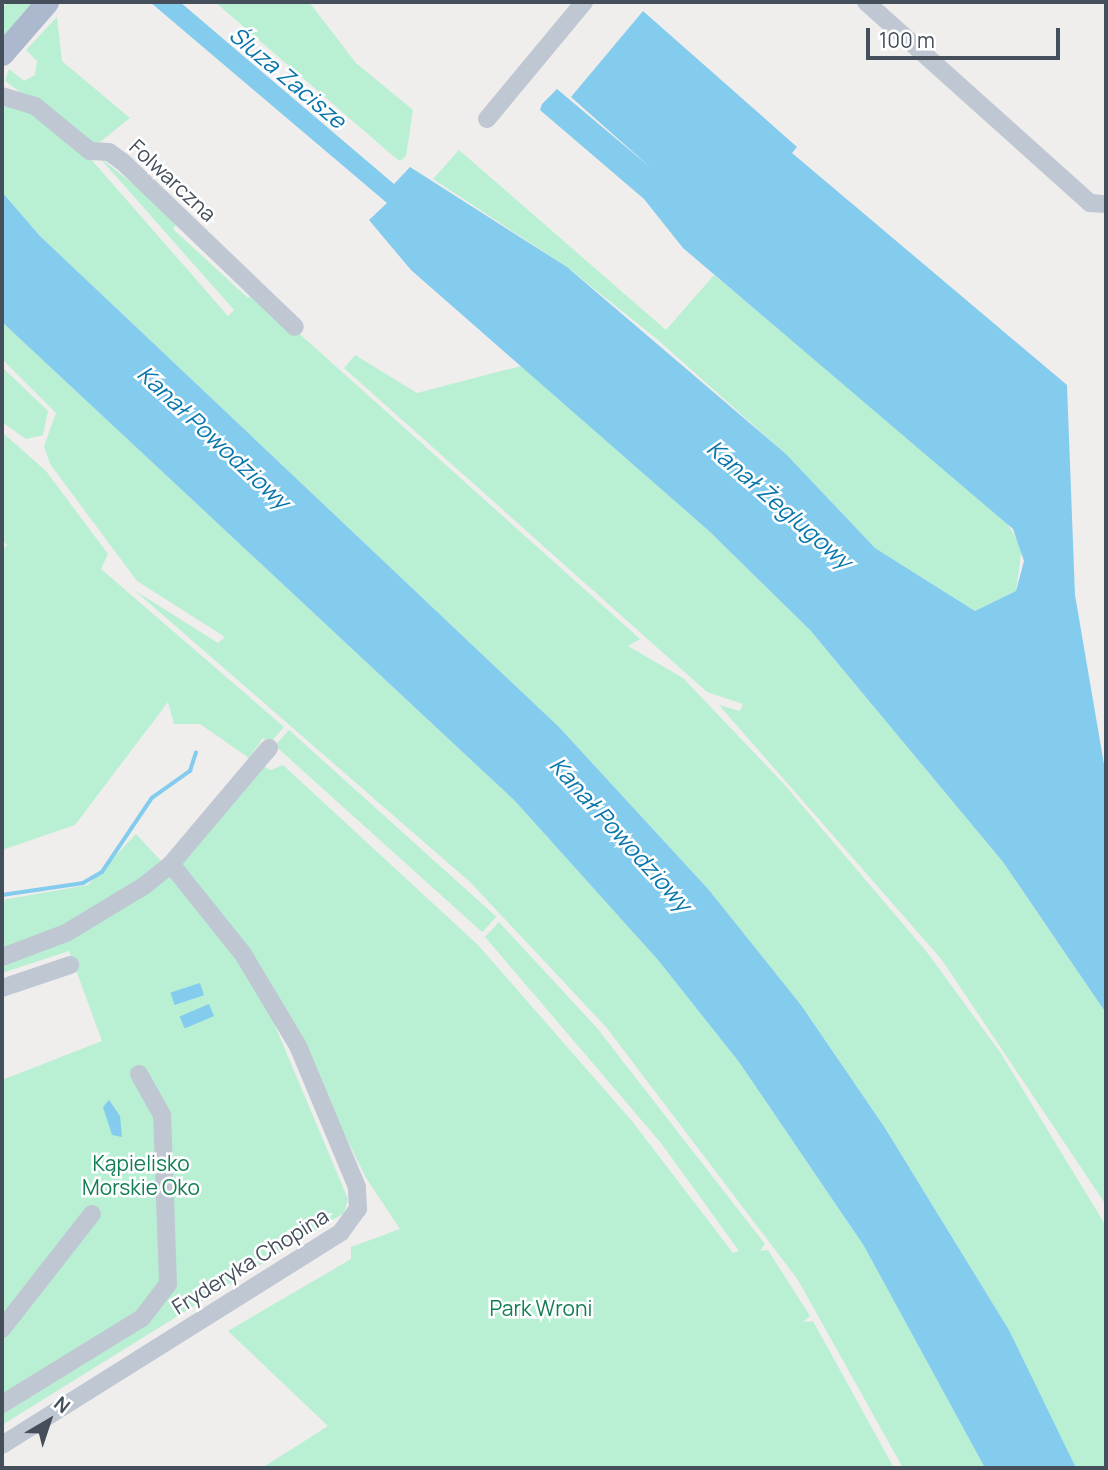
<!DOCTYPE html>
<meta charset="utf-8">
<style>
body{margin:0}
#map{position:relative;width:1108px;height:1470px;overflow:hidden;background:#f0eded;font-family:Manrope,sans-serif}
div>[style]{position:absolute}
.green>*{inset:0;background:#b9f0d4;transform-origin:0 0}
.water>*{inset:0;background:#84ccee;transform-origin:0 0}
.stream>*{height:3.5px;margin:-1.75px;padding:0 1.75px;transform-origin:1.75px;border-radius:1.75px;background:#84ccee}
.minor>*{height:18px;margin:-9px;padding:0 9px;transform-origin:9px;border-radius:9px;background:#bfc7d3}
.major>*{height:23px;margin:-11.5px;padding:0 11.5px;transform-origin:11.5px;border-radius:11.5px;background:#abb8cd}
span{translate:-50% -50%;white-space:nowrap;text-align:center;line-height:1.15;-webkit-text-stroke:5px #fff;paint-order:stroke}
.street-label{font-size:21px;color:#454e5b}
.park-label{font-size:21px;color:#137e55}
.water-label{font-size:23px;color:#0776ab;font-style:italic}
.frame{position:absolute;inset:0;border:4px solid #454e5b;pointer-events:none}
.north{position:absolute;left:14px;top:1386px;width:70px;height:70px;-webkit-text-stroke:5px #fff;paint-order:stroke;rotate:39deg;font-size:19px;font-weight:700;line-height:28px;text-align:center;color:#454e5b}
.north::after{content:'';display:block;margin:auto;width:24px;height:32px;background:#454e5b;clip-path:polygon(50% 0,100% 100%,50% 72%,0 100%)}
.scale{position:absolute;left:866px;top:28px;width:194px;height:32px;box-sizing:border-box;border:4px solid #454e5b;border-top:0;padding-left:9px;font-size:21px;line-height:24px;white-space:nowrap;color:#454e5b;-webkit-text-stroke:5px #fff;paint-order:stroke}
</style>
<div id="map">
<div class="green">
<i style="clip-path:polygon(8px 2px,37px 2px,2px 44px,2px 8px)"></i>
<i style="clip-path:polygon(215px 2px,309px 2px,356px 63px,413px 110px,406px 156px,400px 161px,392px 155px)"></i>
<i style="clip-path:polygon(57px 17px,62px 61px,130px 118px,95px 146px,5px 81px,9px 69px,24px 81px,35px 75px,37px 61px,26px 50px)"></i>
<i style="clip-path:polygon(22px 104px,90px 158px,228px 316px,234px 310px,98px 156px,179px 221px,173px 229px,248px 298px,254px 293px,640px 639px,628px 646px,683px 678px,783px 783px,926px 951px,1000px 1052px,1106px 1226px,1106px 1468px,1075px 1468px,1009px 1330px,885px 1128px,801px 1005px,709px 890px,559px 727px,40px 236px,2px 192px,2px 107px)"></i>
<i style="clip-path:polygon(459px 150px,666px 330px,714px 275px,1004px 519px,1022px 547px,1016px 591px,975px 611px,875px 548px,786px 454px,658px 340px,567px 267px,433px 179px)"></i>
<i style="clip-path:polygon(2px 322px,515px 801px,658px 960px,739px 1062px,864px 1246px,985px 1468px,903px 1468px,798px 1280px,606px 1027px,470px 882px,134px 590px,218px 643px,225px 637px,137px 581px,50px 464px,44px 446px,56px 413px,2px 359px)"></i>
<i style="clip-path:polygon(355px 355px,417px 393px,521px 366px,709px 531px,810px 630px,1003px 862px,1106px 1013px,1106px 1205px,942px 960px,719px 705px,740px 711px,743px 704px,707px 692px,344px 368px)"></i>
<i style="clip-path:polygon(2px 367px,48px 411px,43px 435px,26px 439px,2px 422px)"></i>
<i style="clip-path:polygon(2px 432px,46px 471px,108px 554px,101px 569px,284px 727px,271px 742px,263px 738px,249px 758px,200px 724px,174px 724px,168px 702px,75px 825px,2px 850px,2px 551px,7px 545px,2px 540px)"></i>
<i style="left:289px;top:730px;width:279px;height:21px;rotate:42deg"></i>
<i style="clip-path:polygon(259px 764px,271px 770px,283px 765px,478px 945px,632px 1121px,733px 1253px,739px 1251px,661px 1143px,485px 937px,499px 922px,597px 1028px,765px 1244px,760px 1251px,768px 1250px,810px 1316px,803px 1322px,813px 1321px,894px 1468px,262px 1468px,328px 1426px,228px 1331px,351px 1259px,351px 1247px,400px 1229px,366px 1178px,278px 999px,181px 863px)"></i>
<i style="clip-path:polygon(136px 834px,188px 890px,263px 997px,348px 1199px,344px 1213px,2px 1425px,2px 1080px,102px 1041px,69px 951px,2px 973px,2px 900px,88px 885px)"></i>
</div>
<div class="water">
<i style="clip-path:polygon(150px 2px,180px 2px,394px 184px,410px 167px,567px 267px,786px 454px,875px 548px,975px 611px,1016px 591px,1024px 561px,1013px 529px,683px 248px,644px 199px,540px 110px,542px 104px,557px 89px,651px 168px,571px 97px,643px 11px,797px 147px,792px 153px,1067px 385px,1075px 595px,1106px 776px,1106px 1013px,1003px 862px,810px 630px,709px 531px,411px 270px,369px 220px,387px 203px)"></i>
<i style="clip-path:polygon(2px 192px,40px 236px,559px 727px,709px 890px,801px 1005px,885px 1128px,1009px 1330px,1076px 1468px,985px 1468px,864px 1246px,739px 1062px,658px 960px,515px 801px,2px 322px)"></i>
<i style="left:200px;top:983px;width:13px;height:31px;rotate:72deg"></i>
<i style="left:209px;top:1004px;width:13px;height:32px;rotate:67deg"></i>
<i style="clip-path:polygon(109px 1100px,120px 1116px,122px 1137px,112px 1135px,103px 1107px)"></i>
</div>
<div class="stream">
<i style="left:2px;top:895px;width:82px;rotate:-8.4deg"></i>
<i style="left:83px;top:883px;width:22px;rotate:-30deg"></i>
<i style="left:102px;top:872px;width:89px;rotate:-56deg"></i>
<i style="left:152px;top:798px;width:47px;rotate:-35.4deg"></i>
<i style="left:190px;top:771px;width:19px;rotate:-72deg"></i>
</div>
<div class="minor">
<i style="left:866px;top:2px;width:301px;rotate:41.9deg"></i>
<i style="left:1090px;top:203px;width:16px;rotate:4deg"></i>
<i style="left:2px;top:96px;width:34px;rotate:17deg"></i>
<i style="left:35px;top:106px;width:71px;rotate:39.3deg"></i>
<i style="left:90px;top:151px;width:19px;rotate:3deg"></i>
<i style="left:109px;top:152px;width:17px;rotate:36deg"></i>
<i style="left:123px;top:162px;width:238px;rotate:43.8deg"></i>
<i style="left:487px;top:119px;width:152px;rotate:-50.3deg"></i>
<i style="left:2px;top:957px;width:68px;rotate:-20.6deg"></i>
<i style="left:66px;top:933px;width:91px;rotate:-31.1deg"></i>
<i style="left:144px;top:886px;width:35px;rotate:-39deg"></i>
<i style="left:171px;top:864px;width:152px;rotate:-49.8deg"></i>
<i style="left:2px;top:988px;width:72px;rotate:-18.7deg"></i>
<i style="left:2px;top:1329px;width:146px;rotate:-52deg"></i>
<i style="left:2px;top:1404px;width:164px;rotate:-31.6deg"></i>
<i style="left:142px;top:1318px;width:43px;rotate:-52.6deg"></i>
<i style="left:168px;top:1284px;width:169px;rotate:-92deg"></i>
<i style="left:162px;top:1115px;width:47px;rotate:-119.3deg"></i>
<i style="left:2px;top:1445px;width:400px;rotate:-32.1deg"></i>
<i style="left:341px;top:1232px;width:29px;rotate:-54deg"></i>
<i style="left:358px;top:1209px;width:22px;rotate:-93deg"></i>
<i style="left:357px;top:1187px;width:153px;rotate:-112.7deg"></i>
<i style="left:298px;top:1046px;width:107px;rotate:-120.9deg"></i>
<i style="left:243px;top:954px;width:115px;rotate:-128.7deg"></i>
</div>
<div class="major">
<i style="left:2px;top:54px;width:69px;rotate:-49.1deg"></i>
</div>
<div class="street-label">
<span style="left:173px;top:180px;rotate:43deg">Folwarczna</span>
<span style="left:250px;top:1261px;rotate:-32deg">Fryderyka Chopina</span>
</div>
<div class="park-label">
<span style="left:141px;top:1175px">Kąpielisko<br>Morskie Oko</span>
<span style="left:541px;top:1308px">Park Wroni</span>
</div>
<div class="water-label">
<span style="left:288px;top:77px;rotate:40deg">Śluza Zacisze</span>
<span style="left:214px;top:437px;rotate:43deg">Kanał Powodziowy</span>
<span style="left:780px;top:504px;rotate:41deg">Kanał Żeglugowy</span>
<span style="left:621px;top:834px;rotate:48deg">Kanał Powodziowy</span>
</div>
<div class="frame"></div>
<div class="north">N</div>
<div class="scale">100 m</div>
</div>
